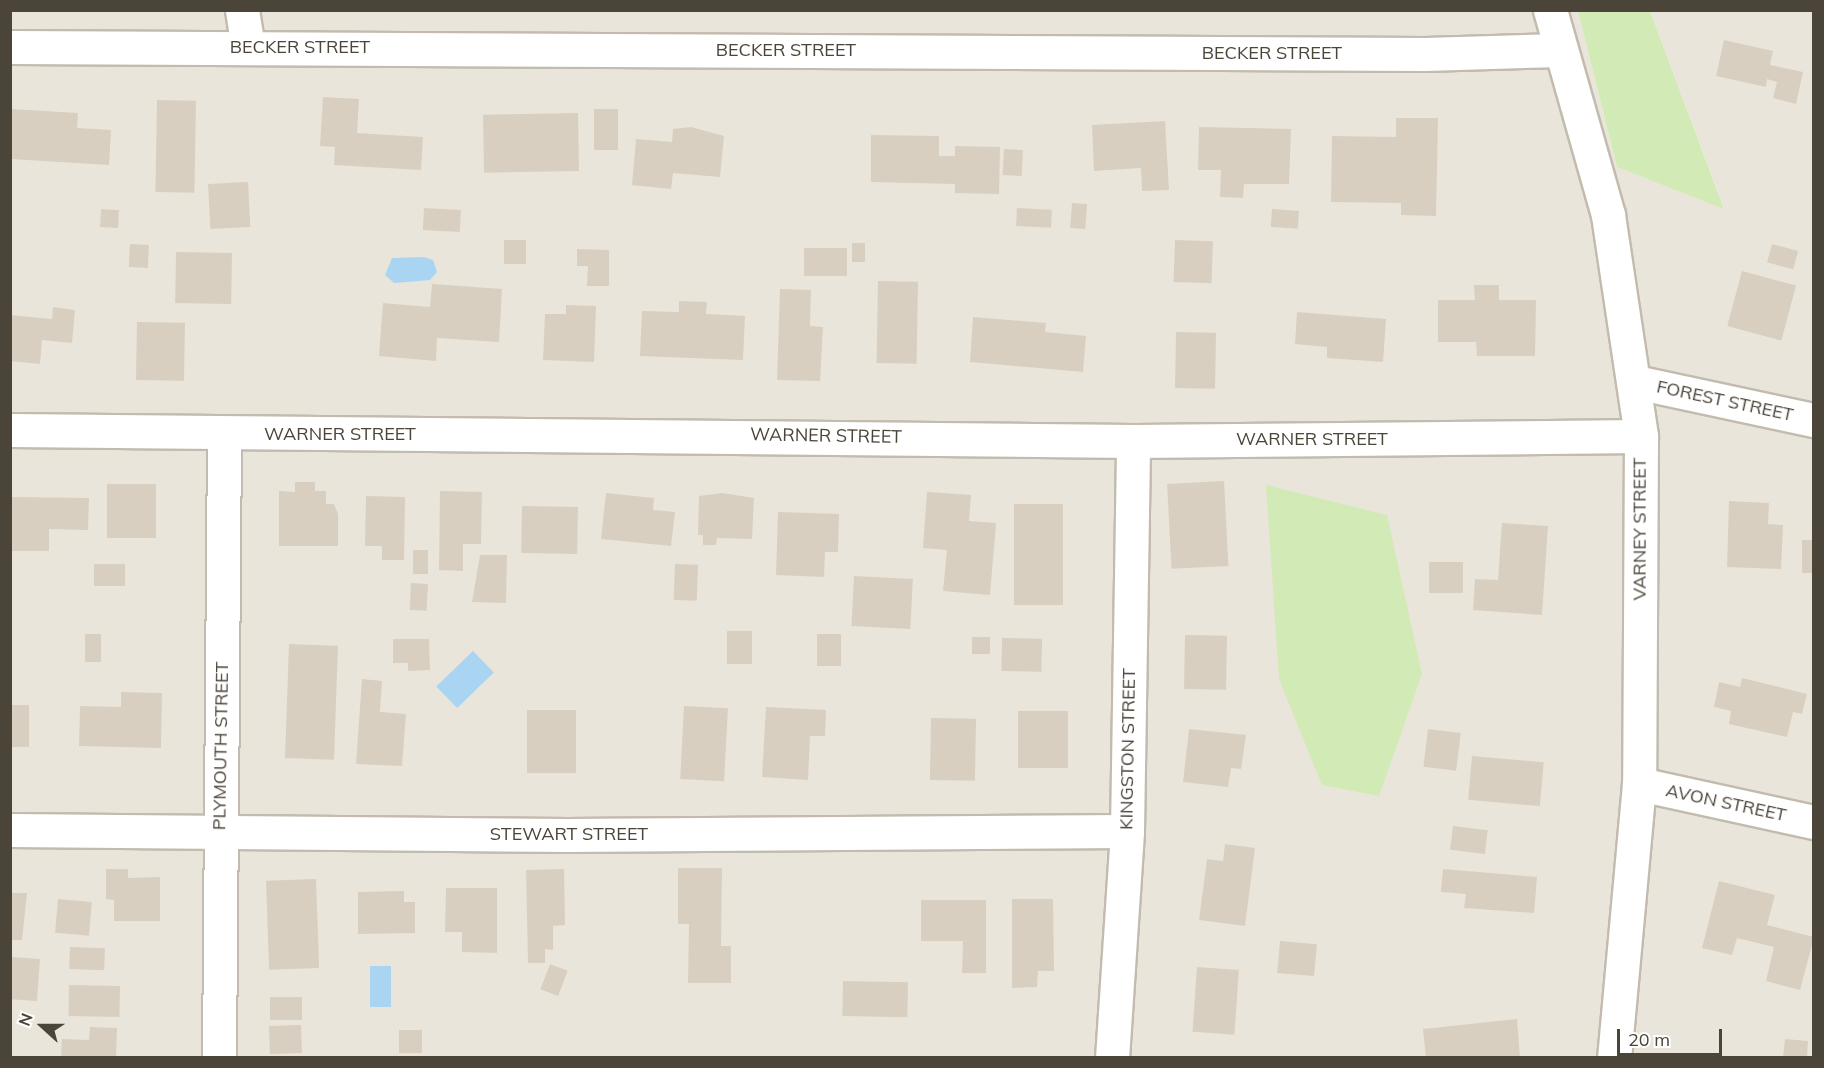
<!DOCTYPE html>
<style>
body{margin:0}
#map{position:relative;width:1824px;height:1068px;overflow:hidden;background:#f6f3ec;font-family:Mulish,sans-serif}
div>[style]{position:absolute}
.residential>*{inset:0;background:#eae5da}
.green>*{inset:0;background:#d2eab5}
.water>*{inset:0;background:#a9d4f2;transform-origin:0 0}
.building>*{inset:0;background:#d8cfc1;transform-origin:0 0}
.roads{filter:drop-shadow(2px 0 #c2bbae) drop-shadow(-2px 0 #c2bbae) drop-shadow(0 2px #c2bbae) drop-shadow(0 -2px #c2bbae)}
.street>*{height:33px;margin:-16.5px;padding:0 16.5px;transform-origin:16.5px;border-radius:16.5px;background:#fff}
span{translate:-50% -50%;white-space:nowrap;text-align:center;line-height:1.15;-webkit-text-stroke:4.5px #fff;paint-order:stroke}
.street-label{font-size:18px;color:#4b4439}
.frame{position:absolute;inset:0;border:12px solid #4b4439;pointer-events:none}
.north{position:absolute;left:12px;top:996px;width:60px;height:60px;-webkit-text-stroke:4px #fff;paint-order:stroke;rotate:291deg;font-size:16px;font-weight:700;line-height:24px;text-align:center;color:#4b4439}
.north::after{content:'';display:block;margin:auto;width:21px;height:27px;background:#4b4439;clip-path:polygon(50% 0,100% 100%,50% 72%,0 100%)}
.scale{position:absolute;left:1617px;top:1029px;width:105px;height:27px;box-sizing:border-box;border:3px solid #4b4439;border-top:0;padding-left:8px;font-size:18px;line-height:21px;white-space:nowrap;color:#4b4439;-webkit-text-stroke:4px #fff;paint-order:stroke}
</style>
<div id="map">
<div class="residential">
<i style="clip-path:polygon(10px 11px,1578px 11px,1617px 167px,1724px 208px,1650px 11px,1813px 11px,1813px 1057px,11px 1057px)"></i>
</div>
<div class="green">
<i style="clip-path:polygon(1578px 11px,1650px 11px,1724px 209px,1617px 167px)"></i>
<i style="clip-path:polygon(1266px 485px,1387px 515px,1422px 674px,1379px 796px,1322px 785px,1279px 679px)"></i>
</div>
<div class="water">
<i style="clip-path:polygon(424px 257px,433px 260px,437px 272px,430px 280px,394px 283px,385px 275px,392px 258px)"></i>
<i style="left:473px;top:651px;width:30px;height:51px;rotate:46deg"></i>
<i style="left:391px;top:966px;width:41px;height:21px;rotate:90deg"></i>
</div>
<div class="building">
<i style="clip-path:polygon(1724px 40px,1773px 51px,1770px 65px,1803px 72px,1796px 104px,1773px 98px,1777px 82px,1767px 79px,1766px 87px,1716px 76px)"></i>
<i style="clip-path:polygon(323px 97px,359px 99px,357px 133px,423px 137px,421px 170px,334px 165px,335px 147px,320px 146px)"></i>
<i style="left:157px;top:100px;width:39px;height:92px;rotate:1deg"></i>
<i style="clip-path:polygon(10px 109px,78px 113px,77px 128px,111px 130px,109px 165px,10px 159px)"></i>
<i style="left:594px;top:109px;width:24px;height:41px"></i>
<i style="left:578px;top:113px;width:58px;height:95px;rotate:89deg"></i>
<i style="clip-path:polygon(1396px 118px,1438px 118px,1436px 216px,1401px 215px,1401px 203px,1331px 202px,1332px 136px,1396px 137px)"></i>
<i style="clip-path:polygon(1165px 121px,1169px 190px,1142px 191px,1141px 168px,1094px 171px,1092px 125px)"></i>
<i style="clip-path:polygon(691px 127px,724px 136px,720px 177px,673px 173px,671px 189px,632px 185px,636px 139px,672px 142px,673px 129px)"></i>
<i style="clip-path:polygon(1199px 127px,1291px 129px,1289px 184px,1244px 184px,1243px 198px,1220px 197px,1221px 170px,1198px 170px)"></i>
<i style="clip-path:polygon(871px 135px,939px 136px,939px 156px,955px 156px,955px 146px,1000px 147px,999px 194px,955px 193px,955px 184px,871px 182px)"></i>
<i style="left:1004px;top:149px;width:19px;height:26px;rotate:3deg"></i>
<i style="left:248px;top:182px;width:45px;height:40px;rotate:87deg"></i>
<i style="left:1072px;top:203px;width:15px;height:25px;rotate:4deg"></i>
<i style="left:424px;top:208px;width:37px;height:22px;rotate:3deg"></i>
<i style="left:1017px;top:208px;width:35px;height:18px;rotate:3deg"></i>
<i style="left:101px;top:209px;width:18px;height:18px;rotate:3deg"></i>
<i style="left:1272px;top:209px;width:27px;height:18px;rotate:4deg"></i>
<i style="left:504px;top:240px;width:22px;height:24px"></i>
<i style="left:1175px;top:240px;width:38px;height:42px;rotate:2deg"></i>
<i style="left:852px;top:243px;width:13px;height:19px"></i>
<i style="left:130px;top:244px;width:19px;height:23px;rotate:3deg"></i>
<i style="left:1772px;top:244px;width:27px;height:19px;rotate:15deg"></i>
<i style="left:804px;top:248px;width:43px;height:28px"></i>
<i style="clip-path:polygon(577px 249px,609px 250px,609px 286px,587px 286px,588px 266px,577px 266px)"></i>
<i style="left:176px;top:252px;width:56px;height:51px;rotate:1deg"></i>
<i style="left:1742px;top:271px;width:56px;height:57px;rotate:15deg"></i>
<i style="left:878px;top:281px;width:40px;height:82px;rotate:1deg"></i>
<i style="clip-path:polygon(432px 284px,502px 289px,499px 342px,437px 338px,436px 361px,379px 356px,383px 303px,430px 307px)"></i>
<i style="clip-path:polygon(1474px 285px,1499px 285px,1499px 300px,1536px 300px,1535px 356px,1477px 356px,1476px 342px,1438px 342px,1438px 300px,1475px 300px)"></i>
<i style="clip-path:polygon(780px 289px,811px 290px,810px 326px,823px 327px,820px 381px,777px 380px)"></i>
<i style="clip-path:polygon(679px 301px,707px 302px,706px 314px,745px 316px,743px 360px,640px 356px,642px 311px,679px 312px)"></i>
<i style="clip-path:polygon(566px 305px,596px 306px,594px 362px,543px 360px,545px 314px,566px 314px)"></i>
<i style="clip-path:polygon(53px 307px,75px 310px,72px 343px,42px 340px,40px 364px,10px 361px,10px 315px,52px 319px)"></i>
<i style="clip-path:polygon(1297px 312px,1386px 319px,1383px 362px,1327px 358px,1327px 347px,1295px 344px)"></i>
<i style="clip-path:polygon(973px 317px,1046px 323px,1045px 332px,1086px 336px,1083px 372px,970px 362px)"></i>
<i style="left:137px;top:322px;width:48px;height:58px;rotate:1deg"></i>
<i style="left:1176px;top:332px;width:40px;height:56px;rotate:1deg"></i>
<i style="left:1224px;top:481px;width:85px;height:57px;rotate:87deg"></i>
<i style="clip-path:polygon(295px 482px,315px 482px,315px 491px,326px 491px,326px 504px,334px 504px,338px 514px,338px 546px,279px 546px,279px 491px,295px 492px)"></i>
<i style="left:107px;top:484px;width:49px;height:54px"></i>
<i style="clip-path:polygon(440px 491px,482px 492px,481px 544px,463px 544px,463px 571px,439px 570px)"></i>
<i style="clip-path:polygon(927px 492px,971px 495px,969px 521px,996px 523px,990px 595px,943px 591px,947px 550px,923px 548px)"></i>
<i style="clip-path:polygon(606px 493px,654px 498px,653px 510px,675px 512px,671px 546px,601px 539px)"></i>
<i style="clip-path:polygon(722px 493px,754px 498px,752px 539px,717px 538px,716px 545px,703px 545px,703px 535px,698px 535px,699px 496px)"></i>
<i style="clip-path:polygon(366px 496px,405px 497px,404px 560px,382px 560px,382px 546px,365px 546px)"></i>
<i style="clip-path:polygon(10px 497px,89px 498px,88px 530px,49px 529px,49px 551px,10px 551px)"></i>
<i style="clip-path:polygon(1729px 501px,1769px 503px,1768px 524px,1783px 525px,1781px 569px,1727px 567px)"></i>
<i style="left:1014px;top:504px;width:49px;height:101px"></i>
<i style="left:522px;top:506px;width:56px;height:47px;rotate:1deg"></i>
<i style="clip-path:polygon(778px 512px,839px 514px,838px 552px,825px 552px,824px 577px,776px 575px)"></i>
<i style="clip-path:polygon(1502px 523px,1548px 526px,1542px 615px,1473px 610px,1475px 579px,1498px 580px)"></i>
<i style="left:1802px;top:540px;width:12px;height:33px"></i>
<i style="left:413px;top:550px;width:15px;height:24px"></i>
<i style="clip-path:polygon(480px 555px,507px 555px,506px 603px,472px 602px)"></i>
<i style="left:1429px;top:562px;width:34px;height:31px"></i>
<i style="left:94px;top:564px;width:31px;height:22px"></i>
<i style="left:675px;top:564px;width:23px;height:36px;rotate:2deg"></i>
<i style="left:854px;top:576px;width:59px;height:50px;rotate:3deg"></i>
<i style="left:411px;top:583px;width:17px;height:27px;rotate:3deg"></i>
<i style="left:727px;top:631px;width:25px;height:33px"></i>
<i style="left:85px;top:634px;width:16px;height:28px"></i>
<i style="left:817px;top:634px;width:24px;height:32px"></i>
<i style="left:1185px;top:635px;width:42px;height:54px;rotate:1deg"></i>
<i style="left:972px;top:637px;width:18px;height:17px"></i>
<i style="left:1002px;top:638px;width:40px;height:33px;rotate:1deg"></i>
<i style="clip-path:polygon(393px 639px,429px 639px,430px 670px,408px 671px,408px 663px,393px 663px)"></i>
<i style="left:289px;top:644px;width:49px;height:114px;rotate:2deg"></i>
<i style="clip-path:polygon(1742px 678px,1807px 694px,1802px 714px,1793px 712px,1787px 737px,1729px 724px,1731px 711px,1714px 707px,1719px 682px,1740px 687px)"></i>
<i style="clip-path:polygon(362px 679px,382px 681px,380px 712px,406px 714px,402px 766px,356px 764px)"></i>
<i style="clip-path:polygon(121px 692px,162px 693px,161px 748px,79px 746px,80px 706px,121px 707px)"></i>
<i style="left:10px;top:705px;width:19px;height:42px"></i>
<i style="left:684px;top:706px;width:44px;height:73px;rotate:3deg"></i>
<i style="clip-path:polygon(766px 707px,826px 710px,825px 736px,810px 736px,808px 780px,762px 777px)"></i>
<i style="left:527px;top:710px;width:49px;height:63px"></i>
<i style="left:1018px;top:711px;width:50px;height:57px"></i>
<i style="left:931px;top:718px;width:45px;height:62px;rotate:1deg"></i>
<i style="clip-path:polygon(1189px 729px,1246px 735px,1241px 769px,1231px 768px,1228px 787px,1183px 782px)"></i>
<i style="left:1428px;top:729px;width:33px;height:38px;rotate:7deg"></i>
<i style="left:1472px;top:756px;width:72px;height:44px;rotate:5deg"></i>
<i style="left:1453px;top:826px;width:35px;height:24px;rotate:7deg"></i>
<i style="clip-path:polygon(1225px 844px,1255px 848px,1245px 926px,1199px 920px,1207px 859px,1223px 861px)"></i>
<i style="clip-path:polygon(678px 868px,722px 868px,721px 946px,731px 946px,731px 983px,688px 983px,689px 924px,678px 924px)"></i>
<i style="clip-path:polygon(106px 869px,128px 869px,128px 878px,160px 877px,160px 921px,114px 921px,114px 900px,106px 899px)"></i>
<i style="clip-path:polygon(564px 869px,565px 925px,553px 926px,553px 950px,545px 949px,545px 963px,528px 963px,526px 870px)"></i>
<i style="clip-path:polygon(1443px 869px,1537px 877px,1534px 913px,1464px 908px,1466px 894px,1441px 892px)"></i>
<i style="left:316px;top:879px;width:89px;height:50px;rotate:88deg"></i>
<i style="clip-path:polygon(1719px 881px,1775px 895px,1767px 925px,1814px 937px,1800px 990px,1766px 981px,1774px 947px,1737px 938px,1732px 955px,1702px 948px)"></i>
<i style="clip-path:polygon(446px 888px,497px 888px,497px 953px,462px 952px,462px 932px,445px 932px)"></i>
<i style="clip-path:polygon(404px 891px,404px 902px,415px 902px,415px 933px,358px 934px,358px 892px)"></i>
<i style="clip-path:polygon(10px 893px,27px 893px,22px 940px,10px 940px)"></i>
<i style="left:58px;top:899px;width:34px;height:34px;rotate:5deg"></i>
<i style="clip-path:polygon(1012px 899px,1053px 899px,1054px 971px,1038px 971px,1037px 987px,1012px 988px)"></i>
<i style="clip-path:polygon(921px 900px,986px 900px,986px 973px,962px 973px,963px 941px,921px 941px)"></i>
<i style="left:1280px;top:941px;width:37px;height:32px;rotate:5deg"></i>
<i style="left:70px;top:947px;width:35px;height:22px;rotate:2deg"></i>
<i style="left:10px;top:957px;width:30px;height:42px;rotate:4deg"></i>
<i style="left:550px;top:964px;width:19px;height:27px;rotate:21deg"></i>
<i style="left:1197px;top:967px;width:42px;height:65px;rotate:4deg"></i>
<i style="left:843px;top:981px;width:65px;height:35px;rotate:1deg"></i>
<i style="left:69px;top:985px;width:51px;height:31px;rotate:1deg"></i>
<i style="left:270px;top:997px;width:32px;height:23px"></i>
<i style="clip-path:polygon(1517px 1019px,1520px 1058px,1426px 1058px,1423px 1029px)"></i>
<i style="left:301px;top:1025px;width:28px;height:32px;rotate:88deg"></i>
<i style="clip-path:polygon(90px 1027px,117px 1028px,116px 1058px,61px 1058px,62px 1039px,89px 1040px)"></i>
<i style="left:399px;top:1030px;width:23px;height:23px"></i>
<i style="clip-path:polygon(1785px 1039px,1808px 1041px,1807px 1058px,1783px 1058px)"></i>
</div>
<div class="roads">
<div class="street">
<i style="left:242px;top:10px;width:37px;rotate:81deg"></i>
<i style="left:1550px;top:10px;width:213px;rotate:74.2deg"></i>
<i style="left:1608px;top:215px;width:223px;rotate:81.5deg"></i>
<i style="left:1641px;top:436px;width:348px;rotate:90.3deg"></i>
<i style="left:1639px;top:784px;width:275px;rotate:95.2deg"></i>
<i style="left:10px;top:47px;width:1415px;rotate:0.28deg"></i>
<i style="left:1425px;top:54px;width:136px;rotate:-1.7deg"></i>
<i style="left:1636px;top:382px;width:182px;rotate:12.1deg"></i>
<i style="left:10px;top:430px;width:1123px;rotate:0.56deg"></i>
<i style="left:1133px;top:441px;width:508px;rotate:-0.56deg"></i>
<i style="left:1639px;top:784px;width:179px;rotate:12.3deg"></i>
<i style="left:10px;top:830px;width:557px;rotate:0.51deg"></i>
<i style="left:567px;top:835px;width:560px;rotate:-0.41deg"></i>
<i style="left:219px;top:1058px;width:624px;rotate:-89.54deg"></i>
<i style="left:1112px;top:1058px;width:227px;rotate:-86.2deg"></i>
<i style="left:1127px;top:831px;width:390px;rotate:-89.1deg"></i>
</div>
</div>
<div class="street-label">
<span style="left:300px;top:47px">BECKER STREET</span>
<span style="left:786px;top:50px">BECKER STREET</span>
<span style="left:1272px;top:53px">BECKER STREET</span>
<span style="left:1725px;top:401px;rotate:12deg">FOREST STREET</span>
<span style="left:340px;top:434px">WARNER STREET</span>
<span style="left:826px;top:436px;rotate:1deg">WARNER STREET</span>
<span style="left:1312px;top:439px">WARNER STREET</span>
<span style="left:1640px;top:529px;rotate:-90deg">VARNEY STREET</span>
<span style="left:221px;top:746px;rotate:-89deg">PLYMOUTH STREET</span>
<span style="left:1128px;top:749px;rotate:-89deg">KINGSTON STREET</span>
<span style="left:1726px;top:803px;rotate:12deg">AVON STREET</span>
<span style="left:569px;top:834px">STEWART STREET</span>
</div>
<div class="frame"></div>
<div class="north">N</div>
<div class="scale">20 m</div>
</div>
